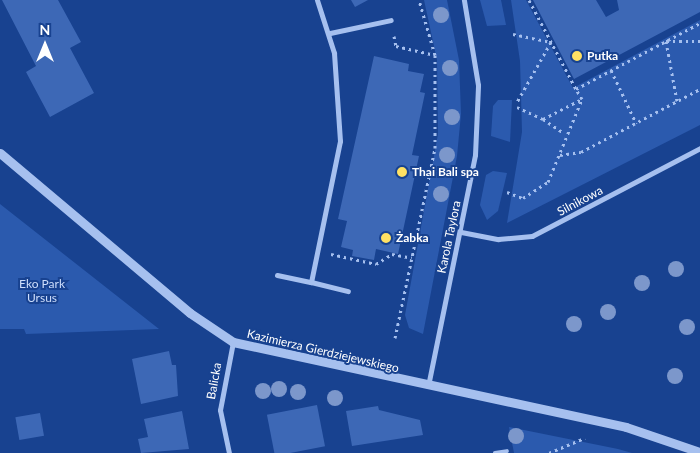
<!DOCTYPE html>
<meta charset="utf-8">
<style>
body{margin:0}
#map{position:relative;width:700px;height:453px;overflow:hidden;background:#184290;font-family:Lato,sans-serif}
div>[style]{position:absolute}
.green>*{inset:0;background:#2b5aae}
.building>*{inset:0;background:#3d68b6;transform-origin:0 0}
.path>*{height:3px;margin-top:-1.5px;transform-origin:0;background:repeating-linear-gradient(90deg,#a6c0ef 0 2.5px,transparent 0 6.5px)}
.service>*{height:4px;margin:-2px;padding:0 2px;transform-origin:2px;border-radius:2px;background:#a6c0ef}
.minor>*{height:5px;margin:-2.5px;padding:0 2.5px;transform-origin:2.5px;border-radius:2.5px;background:#a6c0ef}
.tertiary>*{height:9px;margin:-4.5px;padding:0 4.5px;transform-origin:4.5px;border-radius:4.5px;background:#a6c0ef}
.trees>*{width:16px;height:16px;margin:-8px;border-radius:50%;background:#7c97cb}
.dots>*{width:14px;height:14px;translate:-50% -50%;box-sizing:border-box;border:2px solid #184290;border-radius:50%}
span{translate:-50% -50%;white-space:nowrap;text-align:center;line-height:1.15;-webkit-text-stroke:4px #184290;paint-order:stroke}
.poi-label{font-size:12px;color:#fff;font-weight:700}
.left{translate:0 -50%;text-align:left}
.street-label{font-size:12px;color:#fff}
.park-label{font-size:12px;color:#cdddfb}
.north{position:absolute;left:20px;top:20px;width:50px;height:50px;-webkit-text-stroke:4px #184290;paint-order:stroke;rotate:0deg;font-size:14px;font-weight:700;line-height:20px;text-align:center;color:#fff}
.north::after{content:'';display:block;margin:auto;width:18px;height:22px;background:#fff;clip-path:polygon(50% 0,100% 100%,50% 72%,0 100%)}
</style>
<div id="map">
<div class="green">
<i style="clip-path:polygon(424px 0,447px 0,459px 60px,461px 114px,457px 156px,423px 334px,409px 328px,405px 315px,438px 134px,437px 60px)"></i>
<i style="clip-path:polygon(480px 0,501px 0,506px 25px,487px 26px)"></i>
<i style="clip-path:polygon(511px 0,526px 0,573px 88px,700px 20px,700px 125px,507px 223px,522px 132px,520px 61px)"></i>
<i style="clip-path:polygon(498px 100px,512px 100px,510px 142px,491px 136px,493px 106px)"></i>
<i style="clip-path:polygon(493px 171px,507px 173px,498px 211px,487px 220px,480px 205px,486px 175px)"></i>
<i style="clip-path:polygon(0 204px,159px 329px,26px 334px,24px 329px,0 329px)"></i>
<i style="clip-path:polygon(509px 427px,618px 449px,632px 453px,514px 453px)"></i>
</div>
<div class="building">
<i style="clip-path:polygon(2px 0,58px 0,81px 42px,70px 48px,94px 93px,50px 117px,26px 72px,36px 66px)"></i>
<i style="clip-path:polygon(351px 0,368px 0,355px 7px)"></i>
<i style="clip-path:polygon(533px 0,596px 0,606px 17px,619px 10px,617px 0,700px 0,700px 12px,574px 79px)"></i>
<i style="clip-path:polygon(374px 56px,409px 64px,408px 71px,424px 74px,420px 92px,425px 93px,412px 155px,419px 156px,398px 254px,376px 249px,374px 260px,352px 256px,353px 250px,341px 247px,347px 221px,338px 219px)"></i>
<i style="clip-path:polygon(169px 351px,172px 365px,176px 365px,178px 396px,141px 404px,132px 359px)"></i>
<i style="left:317px;top:405px;width:42px;height:51px;rotate:79deg"></i>
<i style="clip-path:polygon(378px 406px,379px 410px,420px 420px,423px 435px,352px 446px,346px 411px)"></i>
<i style="clip-path:polygon(182px 411px,189px 449px,141px 453px,138px 439px,148px 437px,144px 419px)"></i>
<i style="left:40px;top:413px;width:23px;height:25px;rotate:80deg"></i>
</div>
<div class="path">
<i style="left:529px;top:0;width:101px;rotate:62.2deg"></i>
<i style="left:576px;top:89px;width:140px;rotate:-28deg"></i>
<i style="left:513px;top:34px;width:39px;rotate:12deg"></i>
<i style="left:551px;top:42px;width:69px;rotate:119.5deg"></i>
<i style="left:394px;top:36px;width:10px;rotate:79deg"></i>
<i style="left:396px;top:46px;width:40px;rotate:13deg"></i>
<i style="left:611px;top:70px;width:59px;rotate:64.7deg"></i>
<i style="left:677px;top:101px;width:61px;rotate:-100.4deg"></i>
<i style="left:666px;top:41px;width:34px"></i>
<i style="left:517px;top:107px;width:29px;rotate:25deg"></i>
<i style="left:543px;top:119px;width:44px;rotate:-27.1deg"></i>
<i style="left:582px;top:99px;width:12px;rotate:-121deg"></i>
<i style="left:543px;top:119px;width:25px;rotate:34deg"></i>
<i style="left:560px;top:155px;width:21px;rotate:-8deg"></i>
<i style="left:581px;top:152px;width:135px;rotate:-27.9deg"></i>
<i style="left:507px;top:192px;width:17px;rotate:21deg"></i>
<i style="left:523px;top:198px;width:30px;rotate:-33deg"></i>
<i style="left:548px;top:182px;width:90px;rotate:-67.7deg"></i>
<i style="left:331px;top:254px;width:46px;rotate:12.5deg"></i>
<i style="left:376px;top:264px;width:19px;rotate:-32deg"></i>
<i style="left:392px;top:254px;width:20px;rotate:11deg"></i>
<i style="left:395px;top:338px;width:194px;rotate:-78.1deg"></i>
<i style="left:435px;top:148px;width:93px;rotate:-90deg"></i>
<i style="left:435px;top:55px;width:57px;rotate:-106.2deg"></i>
<i style="left:549px;top:453px;width:39px;rotate:-23deg"></i>
</div>
<div class="service">
<i style="left:495px;top:453px;width:12px;rotate:-9deg"></i>
</div>
<div class="minor">
<i style="left:317px;top:0;width:56px;rotate:72.2deg"></i>
<i style="left:334px;top:53px;width:88px;rotate:86.1deg"></i>
<i style="left:340px;top:141px;width:144px;rotate:101.6deg"></i>
<i style="left:311px;top:282px;width:38px;rotate:14deg"></i>
<i style="left:330px;top:33px;width:62px;rotate:-12deg"></i>
<i style="left:461px;top:232px;width:38px;rotate:11deg"></i>
<i style="left:498px;top:239px;width:34px;rotate:-5deg"></i>
<i style="left:532px;top:236px;width:190px;rotate:-27.6deg"></i>
<i style="left:277px;top:275px;width:35px;rotate:12deg"></i>
<i style="left:428px;top:386px;width:236px;rotate:-78.5deg"></i>
<i style="left:475px;top:155px;width:70px;rotate:-87.5deg"></i>
<i style="left:478px;top:85px;width:86px;rotate:-99.4deg"></i>
<i style="left:229px;top:453px;width:44px;rotate:-101.8deg"></i>
<i style="left:220px;top:410px;width:69px;rotate:-79.2deg"></i>
</div>
<div class="tertiary">
<i style="left:0;top:153px;width:248px;rotate:40.1deg"></i>
<i style="left:190px;top:313px;width:52px;rotate:34deg"></i>
<i style="left:233px;top:342px;width:402px;rotate:12.2deg"></i>
<i style="left:626px;top:427px;width:78px;rotate:18.7deg"></i>
</div>
<div class="trees">
<i style="left:441px;top:15px"></i>
<i style="left:450px;top:68px"></i>
<i style="left:452px;top:117px"></i>
<i style="left:447px;top:155px"></i>
<i style="left:441px;top:194px"></i>
<i style="left:676px;top:269px"></i>
<i style="left:642px;top:283px"></i>
<i style="left:608px;top:312px"></i>
<i style="left:574px;top:324px"></i>
<i style="left:687px;top:327px"></i>
<i style="left:675px;top:376px"></i>
<i style="left:279px;top:389px"></i>
<i style="left:263px;top:391px"></i>
<i style="left:298px;top:392px"></i>
<i style="left:335px;top:398px"></i>
<i style="left:516px;top:436px"></i>
</div>
<div class="dots">
<i style="left:577px;top:56px;background:#ffe164"></i>
<i style="left:402px;top:172px;background:#ffe164"></i>
<i style="left:386px;top:238px;background:#ffe164"></i>
</div>
<div class="poi-label">
<span class="left" style="left:587px;top:56px">Putka</span>
<span class="left" style="left:412px;top:172px">Thai Bali spa</span>
<span class="left" style="left:396px;top:238px">Żabka</span>
</div>
<div class="street-label">
<span style="left:580px;top:201px;rotate:-28deg">Silnikowa</span>
<span style="left:449px;top:237px;rotate:-78deg">Karola Taylora</span>
<span style="left:323px;top:351px;rotate:13deg">Kazimierza Gierdziejewskiego</span>
<span style="left:214px;top:381px;rotate:-80deg">Balicka</span>
</div>
<div class="park-label">
<span style="left:42px;top:291px">Eko Park<br>Ursus</span>
</div>
<div class="north">N</div>
</div>
